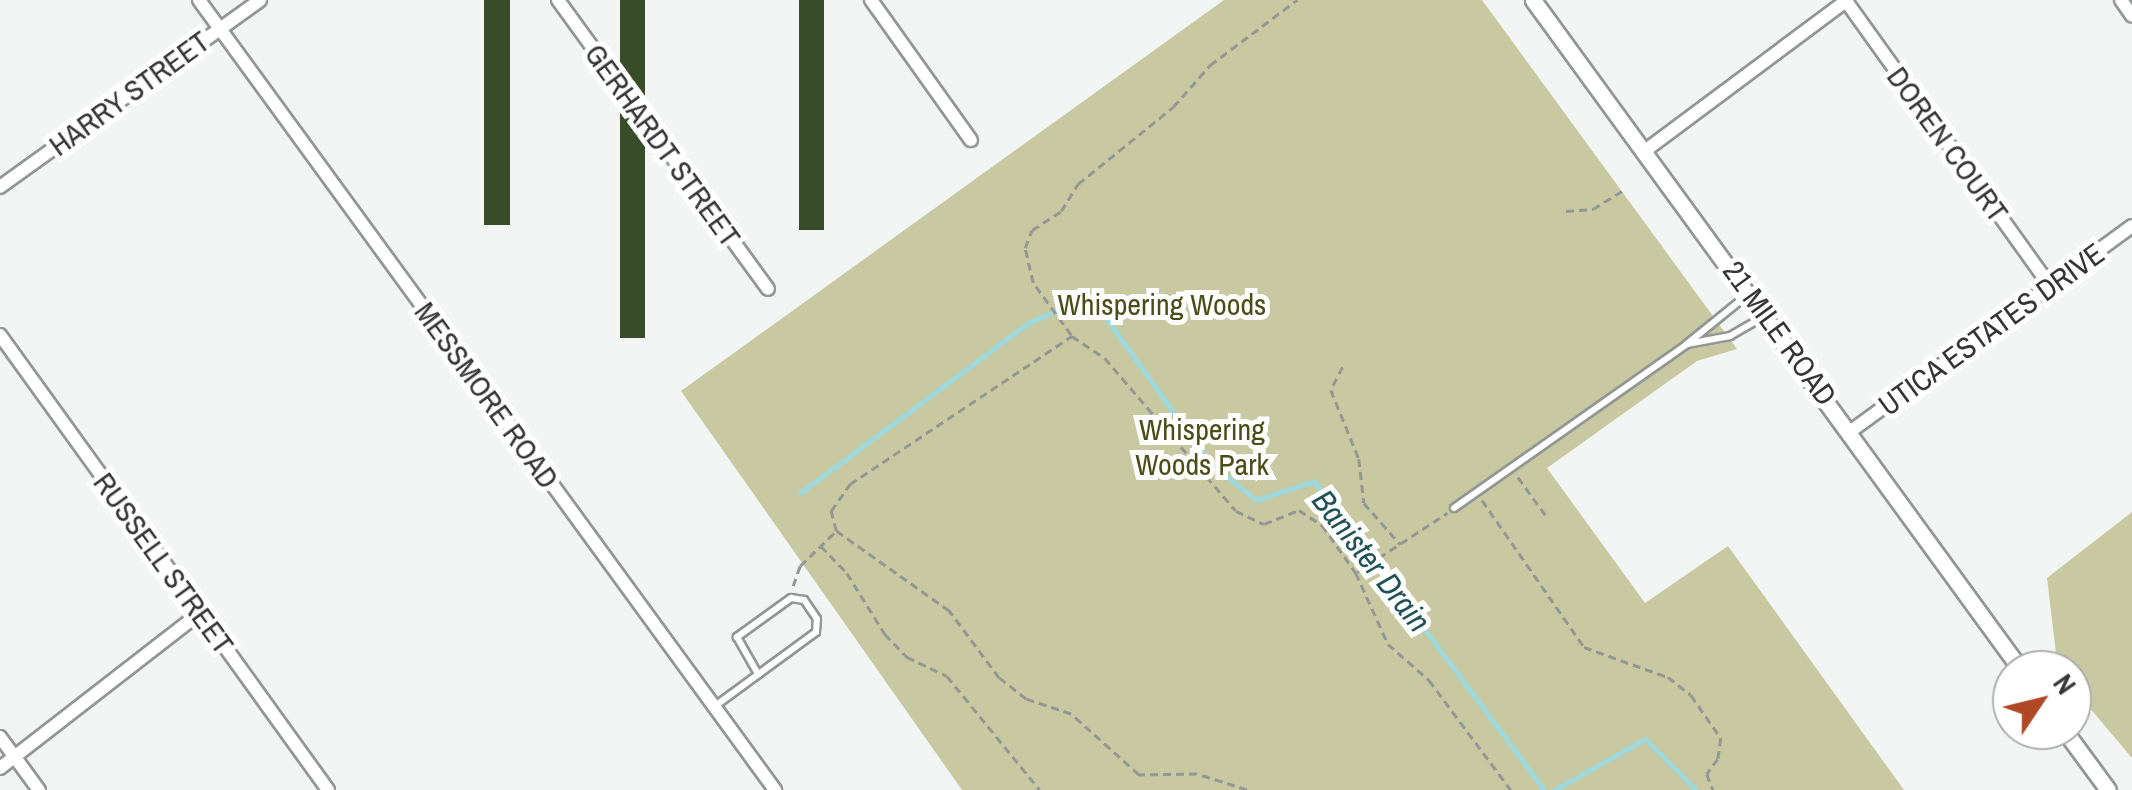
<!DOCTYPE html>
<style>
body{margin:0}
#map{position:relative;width:2132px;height:790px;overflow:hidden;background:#f2f5f3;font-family:"Archivo Narrow",sans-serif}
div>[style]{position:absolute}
.green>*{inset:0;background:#c8c9a0}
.stream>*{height:5px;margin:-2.5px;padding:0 2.5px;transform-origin:2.5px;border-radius:2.5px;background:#9dd8dd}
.building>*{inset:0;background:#394c29;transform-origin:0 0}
.path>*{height:2.5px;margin-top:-1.25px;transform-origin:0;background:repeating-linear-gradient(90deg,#959795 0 8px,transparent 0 13px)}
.roads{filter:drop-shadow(2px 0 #939694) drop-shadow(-2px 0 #939694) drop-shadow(0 2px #939694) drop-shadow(0 -2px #939694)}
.service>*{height:6px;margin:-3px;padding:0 3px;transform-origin:3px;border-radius:3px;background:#fff}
.minor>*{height:12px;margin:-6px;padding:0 6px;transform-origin:6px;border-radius:6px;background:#fff}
.tertiary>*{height:15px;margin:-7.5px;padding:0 7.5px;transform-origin:7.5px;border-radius:7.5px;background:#fff}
span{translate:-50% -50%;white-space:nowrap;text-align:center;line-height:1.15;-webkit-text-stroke:10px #fff;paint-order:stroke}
.street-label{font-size:30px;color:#343534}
.park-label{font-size:30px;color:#4c4c17}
.water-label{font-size:32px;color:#1f5257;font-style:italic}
.north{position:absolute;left:1992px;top:650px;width:100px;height:100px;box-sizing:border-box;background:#fff;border:2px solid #aeaeae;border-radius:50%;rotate:55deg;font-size:28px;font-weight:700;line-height:40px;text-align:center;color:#343534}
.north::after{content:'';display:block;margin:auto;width:35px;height:45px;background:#b04826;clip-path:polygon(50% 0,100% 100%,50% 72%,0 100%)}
</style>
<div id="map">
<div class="green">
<i style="clip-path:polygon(1224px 0,1482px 0,1737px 349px,1697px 361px,1547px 468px,1645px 603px,1728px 546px,1904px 790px,962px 790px,681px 391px)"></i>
<i style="clip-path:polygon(2132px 512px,2132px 758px,2072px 687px,2072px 670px,2058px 670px,2047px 578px)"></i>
</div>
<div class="stream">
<i style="left:800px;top:493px;width:284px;rotate:-36.7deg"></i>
<i style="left:1028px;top:323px;width:58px;rotate:-23.5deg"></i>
<i style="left:1081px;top:300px;width:26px;rotate:32deg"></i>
<i style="left:1103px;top:314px;width:182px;rotate:54.4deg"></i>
<i style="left:1209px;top:462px;width:60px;rotate:39deg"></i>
<i style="left:1256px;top:500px;width:61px;rotate:-18.1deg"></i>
<i style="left:1314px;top:481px;width:385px;rotate:53.3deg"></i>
<i style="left:1554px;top:790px;width:104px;rotate:-29.3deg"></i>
<i style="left:1645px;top:739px;width:72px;rotate:45deg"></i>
</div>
<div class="building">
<i style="left:484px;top:0;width:26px;height:225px"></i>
<i style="left:620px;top:0;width:25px;height:338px"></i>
<i style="left:799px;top:0;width:25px;height:230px"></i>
</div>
<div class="path">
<i style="left:1566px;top:211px;width:27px;rotate:-4deg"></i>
<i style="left:1593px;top:209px;width:34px;rotate:-32deg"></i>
<i style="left:1071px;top:335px;width:64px;rotate:-126.2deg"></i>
<i style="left:1033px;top:283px;width:36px;rotate:-103deg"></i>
<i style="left:1025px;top:248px;width:19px;rotate:-69deg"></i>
<i style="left:1032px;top:230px;width:35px;rotate:-33deg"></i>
<i style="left:1061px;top:211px;width:32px;rotate:-58deg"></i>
<i style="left:1078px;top:184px;width:122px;rotate:-39deg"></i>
<i style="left:1173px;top:107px;width:56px;rotate:-48.6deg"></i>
<i style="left:1210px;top:65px;width:109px;rotate:-36.8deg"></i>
<i style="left:1343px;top:367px;width:26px;rotate:118deg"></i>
<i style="left:1331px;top:390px;width:74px;rotate:67.9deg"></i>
<i style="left:1359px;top:459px;width:44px;rotate:83.5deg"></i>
<i style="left:1364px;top:503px;width:55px;rotate:48.7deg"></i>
<i style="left:1518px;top:477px;width:49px;rotate:54.1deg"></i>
<i style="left:1482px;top:500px;width:179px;rotate:55.2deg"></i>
<i style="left:1584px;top:647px;width:89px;rotate:19.7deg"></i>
<i style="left:1668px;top:677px;width:29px;rotate:38deg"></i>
<i style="left:1691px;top:695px;width:52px;rotate:55.1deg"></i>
<i style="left:1721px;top:738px;width:21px;rotate:98deg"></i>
<i style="left:1718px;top:759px;width:19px;rotate:126deg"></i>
<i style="left:1707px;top:774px;width:17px;rotate:69deg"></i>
<i style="left:821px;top:546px;width:37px;rotate:46deg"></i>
<i style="left:847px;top:573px;width:72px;rotate:58.1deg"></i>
<i style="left:885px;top:634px;width:32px;rotate:46deg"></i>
<i style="left:907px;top:657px;width:44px;rotate:25.4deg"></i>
<i style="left:947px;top:676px;width:147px;rotate:50.8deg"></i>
<i style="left:1357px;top:572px;width:108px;rotate:-33.2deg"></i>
<i style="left:793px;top:586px;width:21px;rotate:-71deg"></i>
<i style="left:800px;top:566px;width:50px;rotate:-44.2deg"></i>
<i style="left:1247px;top:790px;width:52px;rotate:-162.3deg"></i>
<i style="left:1197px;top:774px;width:58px;rotate:179deg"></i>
<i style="left:1139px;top:775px;width:91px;rotate:-138.1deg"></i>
<i style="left:1071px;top:714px;width:47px;rotate:-161.6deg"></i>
<i style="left:1026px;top:699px;width:34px;rotate:-142deg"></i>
<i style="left:999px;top:678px;width:84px;rotate:-126.7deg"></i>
<i style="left:949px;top:611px;width:138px;rotate:-144.7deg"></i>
<i style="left:836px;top:531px;width:21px;rotate:-104deg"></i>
<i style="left:831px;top:511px;width:33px;rotate:-55deg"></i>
<i style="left:850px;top:484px;width:267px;rotate:-33.7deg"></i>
<i style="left:1072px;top:336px;width:40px;rotate:34deg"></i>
<i style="left:1105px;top:358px;width:201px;rotate:49.4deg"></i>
<i style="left:1236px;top:511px;width:31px;rotate:25deg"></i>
<i style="left:1264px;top:524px;width:38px;rotate:-22deg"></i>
<i style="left:1299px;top:510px;width:27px;rotate:33deg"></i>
<i style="left:1322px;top:525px;width:59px;rotate:54.7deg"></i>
<i style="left:1356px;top:573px;width:78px;rotate:65.7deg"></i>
<i style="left:1388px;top:644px;width:55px;rotate:41.3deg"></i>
<i style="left:1429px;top:680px;width:137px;rotate:53.3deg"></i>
</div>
<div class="roads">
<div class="service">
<i style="left:1746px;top:296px;width:76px;rotate:140.9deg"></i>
<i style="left:1687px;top:344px;width:44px;rotate:-10.5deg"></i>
<i style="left:1730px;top:336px;width:38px;rotate:-30deg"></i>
<i style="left:1454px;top:508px;width:285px;rotate:-35.1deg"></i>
<i style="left:715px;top:706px;width:125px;rotate:-36.2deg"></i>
<i style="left:816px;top:632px;width:13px;rotate:-86deg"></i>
<i style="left:817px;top:619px;width:23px;rotate:-124deg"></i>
<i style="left:804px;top:600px;width:13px;rotate:-171deg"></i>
<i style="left:791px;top:598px;width:67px;rotate:144.2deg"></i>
<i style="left:737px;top:637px;width:43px;rotate:60.4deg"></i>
</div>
<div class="minor">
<i style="left:199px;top:0;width:978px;rotate:53.9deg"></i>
<i style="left:558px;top:0;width:357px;rotate:54deg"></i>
<i style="left:871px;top:0;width:172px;rotate:54.5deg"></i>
<i style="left:2121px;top:0;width:19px;rotate:55deg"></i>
<i style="left:1846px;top:1px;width:350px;rotate:54.4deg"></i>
<i style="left:1646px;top:150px;width:251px;rotate:-36.7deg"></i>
<i style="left:0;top:187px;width:320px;rotate:-35.7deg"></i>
<i style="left:0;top:335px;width:561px;rotate:54.21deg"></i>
<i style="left:1851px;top:431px;width:348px;rotate:-36.1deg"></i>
<i style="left:0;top:737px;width:66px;rotate:53.7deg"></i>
<i style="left:0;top:768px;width:253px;rotate:-37.8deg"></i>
</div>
<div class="tertiary">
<i style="left:1533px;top:0;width:829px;rotate:53.93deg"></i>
<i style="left:2064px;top:730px;width:74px;rotate:53.7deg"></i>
</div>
</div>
<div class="street-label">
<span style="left:129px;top:93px;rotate:-36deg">HARRY STREET</span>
<span style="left:1948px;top:144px;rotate:54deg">DOREN COURT</span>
<span style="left:663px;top:145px;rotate:54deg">GERHARDT STREET</span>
<span style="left:1991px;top:329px;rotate:-36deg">UTICA ESTATES DRIVE</span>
<span style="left:1780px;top:333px;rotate:54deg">21 MILE ROAD</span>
<span style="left:487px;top:395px;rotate:54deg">MESSMORE ROAD</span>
<span style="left:164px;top:563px;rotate:54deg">RUSSELL STREET</span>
</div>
<div class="park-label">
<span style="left:1162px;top:304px">Whispering Woods</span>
<span style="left:1202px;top:446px">Whispering<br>Woods Park</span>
</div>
<div class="water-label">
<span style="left:1371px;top:561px;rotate:52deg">Banister Drain</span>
</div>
<div class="north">N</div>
</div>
